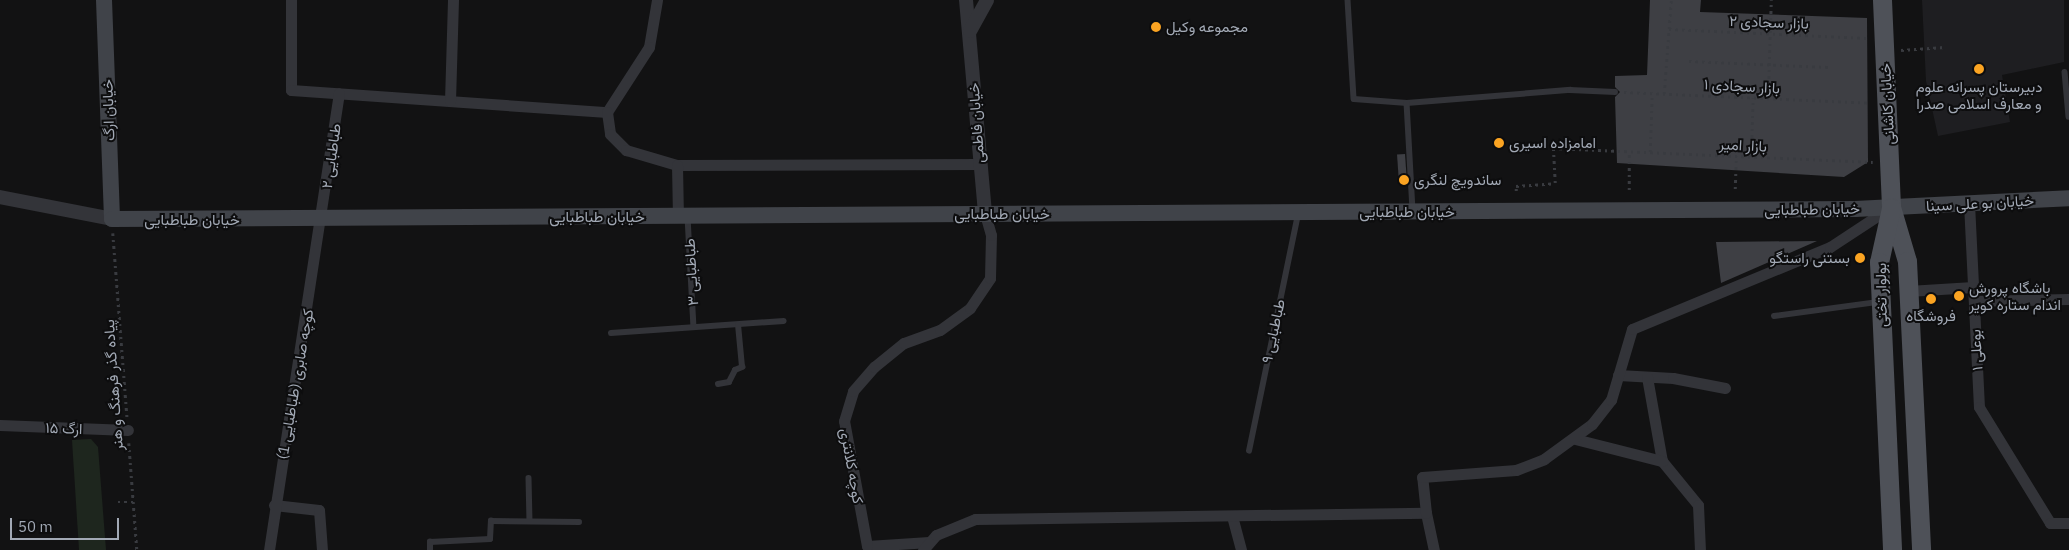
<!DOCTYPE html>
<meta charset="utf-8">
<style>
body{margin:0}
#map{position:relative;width:2069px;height:550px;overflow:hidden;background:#121213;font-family:"IBM Plex Sans",Vazirmatn,sans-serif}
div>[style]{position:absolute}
.built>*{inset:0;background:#1e1e21}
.green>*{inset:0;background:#1e261e}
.building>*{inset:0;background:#3e3f44;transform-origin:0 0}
.path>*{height:2.5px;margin-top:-1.25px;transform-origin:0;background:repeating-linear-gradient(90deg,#393b40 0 2.5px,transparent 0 6.5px)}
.service>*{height:5.5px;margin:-2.75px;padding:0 2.75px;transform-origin:2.75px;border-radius:2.75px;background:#333439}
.minor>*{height:11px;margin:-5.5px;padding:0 5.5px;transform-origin:5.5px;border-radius:5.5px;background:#333439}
.tertiary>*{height:14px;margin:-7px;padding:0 7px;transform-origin:7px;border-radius:7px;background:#333439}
.secondary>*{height:16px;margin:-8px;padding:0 8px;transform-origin:8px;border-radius:8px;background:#404349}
.primary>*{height:19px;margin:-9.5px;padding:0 9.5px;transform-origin:9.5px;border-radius:9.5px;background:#4e5158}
.dots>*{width:14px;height:14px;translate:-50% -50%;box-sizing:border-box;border:2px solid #0d0d0e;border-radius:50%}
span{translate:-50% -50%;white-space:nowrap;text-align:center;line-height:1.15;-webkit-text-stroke:4px #0d0d0e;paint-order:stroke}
.street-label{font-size:15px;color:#a2a9b5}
.poi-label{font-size:15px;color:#a2a9b5}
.left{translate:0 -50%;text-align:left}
.right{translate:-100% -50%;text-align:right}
.scale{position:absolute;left:10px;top:518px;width:109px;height:22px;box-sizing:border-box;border:2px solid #a2a9b5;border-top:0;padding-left:6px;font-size:15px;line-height:18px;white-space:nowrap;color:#a2a9b5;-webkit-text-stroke:4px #0d0d0e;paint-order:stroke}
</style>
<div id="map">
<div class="built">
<i style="clip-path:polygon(1922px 0,2064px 0,2064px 62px,2002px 75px,2010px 122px,1938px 136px,1926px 81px)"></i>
</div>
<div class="green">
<i style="clip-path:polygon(91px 439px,98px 447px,106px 550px,79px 550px,72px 440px)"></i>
</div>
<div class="building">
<i style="clip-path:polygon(1650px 0,1701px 0,1700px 12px,1867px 18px,1868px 162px,1844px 177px,1617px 163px,1615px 97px,1620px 92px,1615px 87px,1615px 76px,1647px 75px)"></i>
<i style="left:1405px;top:154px;width:30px;height:8px;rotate:86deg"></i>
<i style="clip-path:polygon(1817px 241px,1721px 283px,1716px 242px)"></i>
</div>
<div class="path">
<i style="left:1669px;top:29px;width:198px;rotate:2.6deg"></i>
<i style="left:1901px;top:50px;width:44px;rotate:-3.9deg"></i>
<i style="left:1689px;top:61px;width:140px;rotate:2.5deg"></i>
<i style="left:1624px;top:92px;width:247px;rotate:2.5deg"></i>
<i style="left:1664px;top:94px;width:94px;rotate:-85.7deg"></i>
<i style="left:1768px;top:98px;width:98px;rotate:-88.2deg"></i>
<i style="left:1650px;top:152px;width:58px;rotate:-88deg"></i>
<i style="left:1751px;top:157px;width:59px;rotate:-88.1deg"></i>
<i style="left:1735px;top:189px;width:33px;rotate:-88deg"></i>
<i style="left:1629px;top:190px;width:39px;rotate:-90deg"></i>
<i style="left:1516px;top:191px;width:5px;rotate:-90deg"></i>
<i style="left:1516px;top:186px;width:39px;rotate:-4deg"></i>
<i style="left:1555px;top:183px;width:35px;rotate:-93deg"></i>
<i style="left:1553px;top:148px;width:320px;rotate:2.5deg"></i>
<i style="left:113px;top:233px;width:185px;rotate:85.6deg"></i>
<i style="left:129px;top:443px;width:107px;rotate:85.7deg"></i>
<i style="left:118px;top:502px;width:15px"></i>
</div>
<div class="service">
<i style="left:1348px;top:0;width:99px;rotate:86.5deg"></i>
<i style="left:1354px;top:99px;width:53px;rotate:4.3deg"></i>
<i style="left:1407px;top:103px;width:164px;rotate:-4.6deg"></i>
<i style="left:1570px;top:90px;width:45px;rotate:2.5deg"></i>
<i style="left:2065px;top:72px;width:45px;rotate:84.9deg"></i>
<i style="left:1407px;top:103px;width:107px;rotate:86.8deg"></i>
<i style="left:688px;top:217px;width:110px;rotate:86.9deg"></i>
<i style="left:1774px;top:316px;width:105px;rotate:-7.7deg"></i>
<i style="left:611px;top:333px;width:173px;rotate:-4deg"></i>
<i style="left:718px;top:384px;width:11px;rotate:-10deg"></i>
<i style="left:729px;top:382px;width:13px;rotate:-63deg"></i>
<i style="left:735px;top:370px;width:8px;rotate:-23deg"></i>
<i style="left:742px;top:367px;width:42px;rotate:-95.4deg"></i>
<i style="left:1249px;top:451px;width:242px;rotate:-78.3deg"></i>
<i style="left:529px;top:478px;width:43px;rotate:88.7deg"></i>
<i style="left:430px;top:550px;width:8px;rotate:-90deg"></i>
<i style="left:430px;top:542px;width:60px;rotate:-2.9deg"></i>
<i style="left:490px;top:539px;width:18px;rotate:-87deg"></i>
<i style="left:491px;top:521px;width:88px;rotate:0.7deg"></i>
</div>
<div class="minor">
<i style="left:291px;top:0;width:90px;rotate:90deg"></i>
<i style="left:291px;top:90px;width:317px;rotate:4deg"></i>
<i style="left:657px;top:0;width:48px;rotate:99.7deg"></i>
<i style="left:649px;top:47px;width:77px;rotate:122.9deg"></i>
<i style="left:607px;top:112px;width:22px;rotate:82deg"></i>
<i style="left:610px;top:134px;width:23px;rotate:45deg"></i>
<i style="left:626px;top:150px;width:53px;rotate:16.4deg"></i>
<i style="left:677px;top:165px;width:302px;rotate:-0.2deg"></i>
<i style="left:450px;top:101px;width:101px;rotate:-88.3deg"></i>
<i style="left:677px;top:165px;width:51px;rotate:88.9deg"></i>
<i style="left:1969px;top:203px;width:204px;rotate:87.2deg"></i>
<i style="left:1979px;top:407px;width:136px;rotate:58.5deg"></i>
<i style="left:2050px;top:523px;width:19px"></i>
<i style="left:1908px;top:291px;width:65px;rotate:-3.5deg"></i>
<i style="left:1974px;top:301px;width:95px;rotate:-1.2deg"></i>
<i style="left:1618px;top:375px;width:55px;rotate:3.1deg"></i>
<i style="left:1673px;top:378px;width:53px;rotate:10.9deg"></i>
<i style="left:1647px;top:377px;width:85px;rotate:79.9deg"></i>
<i style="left:1662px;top:461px;width:57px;rotate:50.7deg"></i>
<i style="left:1698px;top:505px;width:45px;rotate:87.5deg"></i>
<i style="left:0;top:425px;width:128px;rotate:2.2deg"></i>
<i style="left:1575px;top:439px;width:90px;rotate:14.2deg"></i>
<i style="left:274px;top:505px;width:45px;rotate:6.3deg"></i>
<i style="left:319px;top:510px;width:40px;rotate:85.7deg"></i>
<i style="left:1426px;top:513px;width:38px;rotate:78deg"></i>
<i style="left:1232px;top:516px;width:35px;rotate:75deg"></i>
<i style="left:929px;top:542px;width:62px;rotate:176.3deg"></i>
<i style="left:867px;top:546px;width:127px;rotate:-100.4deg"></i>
<i style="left:844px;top:421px;width:31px;rotate:-73deg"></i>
<i style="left:853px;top:391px;width:32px;rotate:-49deg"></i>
<i style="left:874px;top:367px;width:38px;rotate:-39deg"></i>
<i style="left:904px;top:343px;width:38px;rotate:-20deg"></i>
<i style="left:940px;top:330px;width:37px;rotate:-36deg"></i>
<i style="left:970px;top:308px;width:36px;rotate:-56deg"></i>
<i style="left:990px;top:278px;width:43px;rotate:-88.7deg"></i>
<i style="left:991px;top:235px;width:22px;rotate:-106deg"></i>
<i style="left:269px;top:550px;width:462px;rotate:-81.3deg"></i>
<i style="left:923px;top:550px;width:20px;rotate:-49deg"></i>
<i style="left:936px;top:535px;width:42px;rotate:-22.3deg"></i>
<i style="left:975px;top:519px;width:451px;rotate:-0.8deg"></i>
<i style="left:1426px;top:513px;width:36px;rotate:-96deg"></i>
<i style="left:1422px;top:477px;width:94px;rotate:-4.3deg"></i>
<i style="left:1516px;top:470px;width:30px;rotate:-21deg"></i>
<i style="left:1544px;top:459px;width:59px;rotate:-36.1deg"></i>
<i style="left:1592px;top:424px;width:31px;rotate:-52deg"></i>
<i style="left:1611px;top:400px;width:74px;rotate:-73.5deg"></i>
<i style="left:1632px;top:329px;width:214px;rotate:-22.5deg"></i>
<i style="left:1830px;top:247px;width:73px;rotate:-33.3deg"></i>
</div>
<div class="tertiary">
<i style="left:966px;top:0;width:215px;rotate:84.9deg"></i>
<i style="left:970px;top:31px;width:35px;rotate:-61deg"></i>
<i style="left:0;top:197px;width:114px;rotate:11.1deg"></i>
</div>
<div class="secondary">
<i style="left:104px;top:0;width:219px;rotate:87.9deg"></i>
<i style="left:112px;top:219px;width:1743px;rotate:-0.33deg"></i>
<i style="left:1855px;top:209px;width:214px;rotate:-2.9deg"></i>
</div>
<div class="primary">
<i style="left:1882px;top:0;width:207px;rotate:87.5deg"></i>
<i style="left:1891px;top:207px;width:56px;rotate:73.5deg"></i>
<i style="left:1907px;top:261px;width:289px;rotate:87.2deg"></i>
<i style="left:1891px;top:208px;width:55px;rotate:102.5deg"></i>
<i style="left:1879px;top:262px;width:288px;rotate:87.4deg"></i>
</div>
<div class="dots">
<i style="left:1156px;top:27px;background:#fba422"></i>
<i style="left:1979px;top:69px;background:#fba422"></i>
<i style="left:1499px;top:143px;background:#fba422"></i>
<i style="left:1404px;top:180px;background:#fba422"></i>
<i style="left:1860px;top:258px;background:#fba422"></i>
<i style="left:1959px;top:296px;background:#fba422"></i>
<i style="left:1931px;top:299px;background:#fba422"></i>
</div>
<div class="street-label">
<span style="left:1769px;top:22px;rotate:2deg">بازار سجادی ۲</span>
<span style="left:1742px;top:86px;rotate:3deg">بازار سجادی ۱</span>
<span style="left:1887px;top:104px;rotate:-93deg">خیابان کاشانی</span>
<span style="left:108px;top:110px;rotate:-92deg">خیابان ارگ</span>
<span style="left:976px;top:123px;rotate:-94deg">خیابان فاطمی</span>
<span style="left:1743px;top:145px;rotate:3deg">بازار امیر</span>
<span style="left:331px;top:156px;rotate:-82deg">طباطبایی ۲</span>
<span style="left:1980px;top:203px;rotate:-3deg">خیابان بو علی سینا</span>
<span style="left:1812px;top:209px;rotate:-1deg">خیابان طباطبایی</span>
<span style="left:1407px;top:212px">خیابان طباطبایی</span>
<span style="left:1002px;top:214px">خیابان طباطبایی</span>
<span style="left:597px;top:217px">خیابان طباطبایی</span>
<span style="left:192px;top:220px">خیابان طباطبایی</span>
<span style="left:691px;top:272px;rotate:-93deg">طباطبایی ۳</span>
<span style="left:1881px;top:295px;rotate:-91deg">بولوار تختی</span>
<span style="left:1273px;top:331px;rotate:-78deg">طباطبایی ۹</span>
<span style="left:1976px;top:350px;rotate:-93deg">بوعلی ۱</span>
<span style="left:295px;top:384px;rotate:-80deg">کوچه صابری (طباطبایی 1)</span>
<span style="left:113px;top:385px;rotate:-94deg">پیاده گذر فرهنگ و هنر</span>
<span style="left:64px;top:428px;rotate:2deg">ارگ ۱۵</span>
<span style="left:852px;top:466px;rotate:80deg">کوچه کلانتری</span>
</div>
<div class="poi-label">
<span class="left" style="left:1166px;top:27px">مجموعه وکیل</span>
<span style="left:1979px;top:95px">دبیرستان پسرانه علوم<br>و معارف اسلامی صدرا</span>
<span class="left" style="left:1509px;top:143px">امامزاده اسیری</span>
<span class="left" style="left:1414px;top:180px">ساندویچ لنگری</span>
<span class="right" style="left:1850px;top:258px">بستنی راستگو</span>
<span class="left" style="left:1969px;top:296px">باشگاه پرورش<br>اندام ستاره کویر</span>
<span style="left:1931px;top:316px">فروشگاه</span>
</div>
<div class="scale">50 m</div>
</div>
